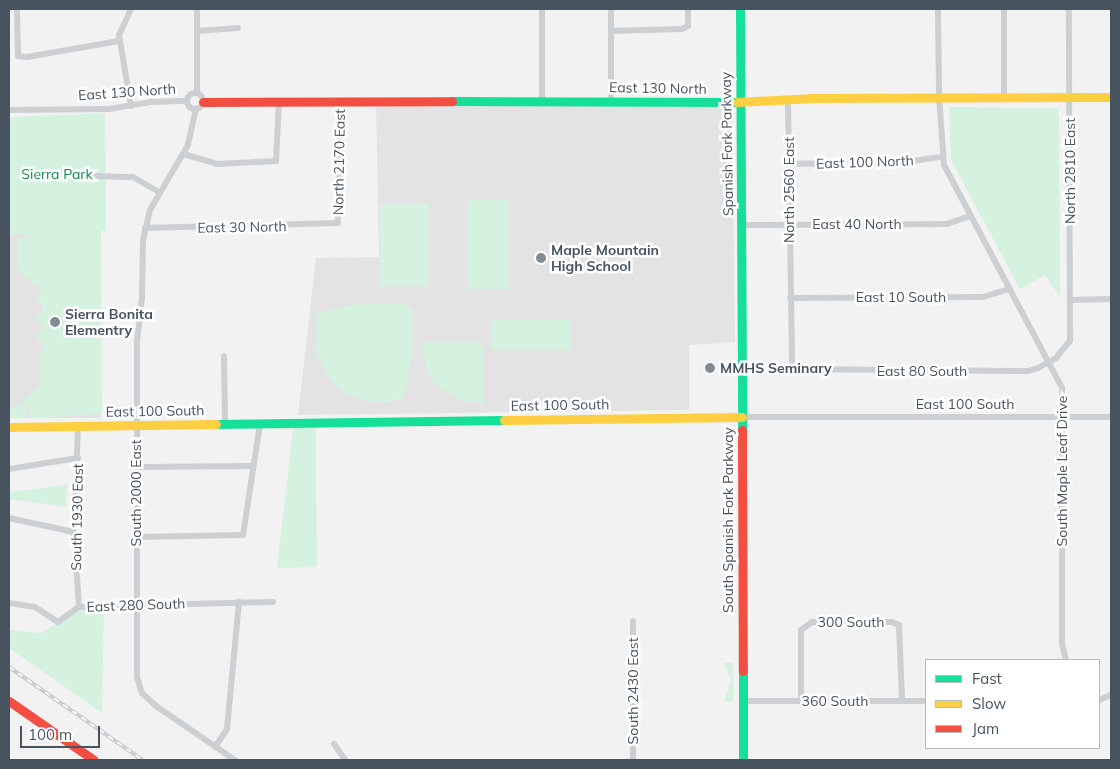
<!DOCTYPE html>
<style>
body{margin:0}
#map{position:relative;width:1120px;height:769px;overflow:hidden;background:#f2f2f2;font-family:Mulish,sans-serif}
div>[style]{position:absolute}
.education>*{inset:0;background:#e4e3e4;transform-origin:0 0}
.green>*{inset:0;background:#d5f2e0;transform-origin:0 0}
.street>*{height:6px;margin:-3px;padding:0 3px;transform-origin:3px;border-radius:3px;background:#cdd0d3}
.street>.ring{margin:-3px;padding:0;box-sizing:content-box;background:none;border:6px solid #cdd0d3;border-radius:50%}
.fast>*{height:9px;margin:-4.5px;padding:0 4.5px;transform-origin:4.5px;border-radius:4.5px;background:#16e098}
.slow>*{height:9px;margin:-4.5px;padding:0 4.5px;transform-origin:4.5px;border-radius:4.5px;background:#ffcf43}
.jam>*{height:9px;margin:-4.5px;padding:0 4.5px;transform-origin:4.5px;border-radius:4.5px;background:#f24e42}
.rail>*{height:4px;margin-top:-2px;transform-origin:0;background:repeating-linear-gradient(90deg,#fff 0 5.5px,#c8cacc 0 11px);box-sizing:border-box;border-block:1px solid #c8cacc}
.dots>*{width:14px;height:14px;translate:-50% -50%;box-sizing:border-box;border:2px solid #fff;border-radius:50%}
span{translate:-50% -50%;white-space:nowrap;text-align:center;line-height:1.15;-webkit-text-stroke:5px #fff;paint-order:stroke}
.street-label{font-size:14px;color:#475460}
.park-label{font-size:14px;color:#12884d}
.poi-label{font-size:14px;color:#475460;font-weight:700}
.left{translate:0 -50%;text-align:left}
.frame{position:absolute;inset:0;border:10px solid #475460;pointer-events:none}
.legend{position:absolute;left:925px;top:659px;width:175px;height:90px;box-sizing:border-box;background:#fff;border:1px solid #b5bbbf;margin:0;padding:6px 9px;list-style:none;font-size:15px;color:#475460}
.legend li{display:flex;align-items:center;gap:10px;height:25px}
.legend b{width:25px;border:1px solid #b5bbbf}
.scale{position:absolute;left:20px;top:726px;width:80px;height:22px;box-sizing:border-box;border:2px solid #475460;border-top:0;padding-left:6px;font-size:15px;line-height:18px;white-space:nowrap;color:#475460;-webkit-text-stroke:4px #fff;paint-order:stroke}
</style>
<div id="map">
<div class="education">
<i style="clip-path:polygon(376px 101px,732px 102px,735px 342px,689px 345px,689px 410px,298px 415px,316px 258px,379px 257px)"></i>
<i style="left:9px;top:231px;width:92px;height:187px"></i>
</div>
<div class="green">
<i style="clip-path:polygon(949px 107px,1059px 108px,1060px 297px,1045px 275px,1020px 289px,951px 160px)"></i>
<i style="clip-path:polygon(105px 113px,106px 231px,101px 231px,102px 414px,31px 418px,30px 411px,22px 403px,43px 381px,38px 377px,41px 372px,38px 365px,42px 362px,38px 357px,43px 352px,43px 343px,36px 337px,43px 330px,43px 324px,36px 318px,43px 311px,43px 304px,36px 299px,41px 291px,17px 268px,17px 239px,25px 238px,25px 234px,9px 234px,9px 117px)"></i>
<i style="left:468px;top:200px;width:40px;height:89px"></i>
<i style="left:380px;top:204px;width:48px;height:82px"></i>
<i style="clip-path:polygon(404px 303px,413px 311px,412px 356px,404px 398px,385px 402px,365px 401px,345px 393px,331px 380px,316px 353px,317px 313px,360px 304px)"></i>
<i style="left:571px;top:320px;width:30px;height:80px;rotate:90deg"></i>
<i style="clip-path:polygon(423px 342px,478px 342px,483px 347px,483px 403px,462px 401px,436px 385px,426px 368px)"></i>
<i style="clip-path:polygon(20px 404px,28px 412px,28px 417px,9px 418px,9px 410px)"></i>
<i style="clip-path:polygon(316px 427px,317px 567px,277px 568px,293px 428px)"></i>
<i style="clip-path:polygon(67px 485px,66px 507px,9px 499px,9px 492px)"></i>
<i style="clip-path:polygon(104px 605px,102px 713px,9px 648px,9px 630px,42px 633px,79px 607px)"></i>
<i style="clip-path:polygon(724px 663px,733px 663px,734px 702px,724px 702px,731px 681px)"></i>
</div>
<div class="street">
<i style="left:17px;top:9px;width:47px;rotate:88.8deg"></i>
<i style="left:18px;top:56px;width:9px;rotate:6deg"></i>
<i style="left:27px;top:57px;width:93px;rotate:-9.9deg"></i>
<i style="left:542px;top:9px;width:91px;rotate:90deg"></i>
<i style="left:611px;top:9px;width:91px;rotate:90deg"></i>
<i style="left:938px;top:9px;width:88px;rotate:89.3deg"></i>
<i style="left:939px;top:97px;width:68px;rotate:85.8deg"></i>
<i style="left:944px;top:165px;width:252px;rotate:62.1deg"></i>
<i style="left:1062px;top:388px;width:256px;rotate:90deg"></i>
<i style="left:1062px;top:644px;width:16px;rotate:76deg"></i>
<i style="left:1004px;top:9px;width:88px;rotate:90deg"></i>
<i style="left:197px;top:31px;width:41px;rotate:-4.2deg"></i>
<i style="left:611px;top:31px;width:71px;rotate:-1.6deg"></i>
<i style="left:682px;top:29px;width:7px;rotate:-27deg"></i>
<i style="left:688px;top:26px;width:17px;rotate:-90deg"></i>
<i class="ring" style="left:187px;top:93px;width:10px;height:10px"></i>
<i style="left:197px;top:93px;width:84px;rotate:-90deg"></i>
<i style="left:788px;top:102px;width:267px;rotate:89.1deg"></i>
<i style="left:792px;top:369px;width:236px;rotate:0.5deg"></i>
<i style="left:1028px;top:371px;width:10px;rotate:-17deg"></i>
<i style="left:1038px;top:368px;width:21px;rotate:-29deg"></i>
<i style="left:1056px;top:358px;width:22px;rotate:-51deg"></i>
<i style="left:1070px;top:341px;width:332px;rotate:-90.2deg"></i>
<i style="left:131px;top:106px;width:72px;rotate:-99.6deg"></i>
<i style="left:119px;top:35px;width:29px;rotate:-65deg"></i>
<i style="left:196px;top:109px;width:37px;rotate:103deg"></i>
<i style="left:188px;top:145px;width:75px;rotate:120.3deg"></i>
<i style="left:150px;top:210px;width:32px;rotate:103deg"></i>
<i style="left:143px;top:241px;width:57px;rotate:91deg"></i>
<i style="left:142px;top:298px;width:44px;rotate:96.5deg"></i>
<i style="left:137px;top:342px;width:335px;rotate:90deg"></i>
<i style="left:137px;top:677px;width:17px;rotate:73deg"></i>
<i style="left:142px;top:693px;width:19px;rotate:43deg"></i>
<i style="left:156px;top:706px;width:96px;rotate:34.4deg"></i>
<i style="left:9px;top:110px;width:100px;rotate:-0.6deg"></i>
<i style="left:109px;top:109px;width:43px;rotate:-9.5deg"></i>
<i style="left:151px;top:102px;width:36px;rotate:-2deg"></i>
<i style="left:183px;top:154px;width:35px;rotate:16deg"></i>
<i style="left:217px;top:164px;width:59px;rotate:-2.9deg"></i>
<i style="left:276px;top:161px;width:60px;rotate:-87.1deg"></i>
<i style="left:789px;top:164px;width:116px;rotate:-1deg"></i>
<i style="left:905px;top:162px;width:36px;rotate:-8deg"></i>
<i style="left:95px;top:176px;width:38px;rotate:2deg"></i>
<i style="left:133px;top:177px;width:30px;rotate:30deg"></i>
<i style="left:742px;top:225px;width:205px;rotate:-0.3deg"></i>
<i style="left:947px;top:224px;width:24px;rotate:-19deg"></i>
<i style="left:145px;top:228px;width:193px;rotate:-1.5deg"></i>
<i style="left:338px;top:223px;width:122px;rotate:-89.1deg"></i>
<i style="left:790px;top:298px;width:193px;rotate:-0.3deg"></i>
<i style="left:983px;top:297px;width:28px;rotate:-17deg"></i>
<i style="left:1070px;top:300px;width:41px;rotate:-1.4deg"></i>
<i style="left:224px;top:356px;width:67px;rotate:89.1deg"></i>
<i style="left:742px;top:417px;width:369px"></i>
<i style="left:78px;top:427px;width:105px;rotate:92.2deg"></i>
<i style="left:74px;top:532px;width:75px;rotate:86.2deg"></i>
<i style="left:136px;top:467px;width:117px;rotate:-0.5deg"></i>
<i style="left:9px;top:469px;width:70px;rotate:-9.1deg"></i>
<i style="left:9px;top:518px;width:66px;rotate:12.2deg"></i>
<i style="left:136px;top:537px;width:107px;rotate:-1.1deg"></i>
<i style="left:243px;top:535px;width:112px;rotate:-81.3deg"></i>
<i style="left:9px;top:603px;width:26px;rotate:9deg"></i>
<i style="left:35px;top:607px;width:27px;rotate:33deg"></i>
<i style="left:58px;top:622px;width:26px;rotate:-36deg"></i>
<i style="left:79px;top:607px;width:194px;rotate:-1.5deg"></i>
<i style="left:1099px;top:700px;width:13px;rotate:-23deg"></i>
<i style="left:743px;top:701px;width:183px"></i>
<i style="left:801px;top:701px;width:71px;rotate:-90deg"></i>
<i style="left:801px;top:630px;width:14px;rotate:-36deg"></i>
<i style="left:812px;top:622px;width:80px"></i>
<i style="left:892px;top:622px;width:8px;rotate:23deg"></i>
<i style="left:899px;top:625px;width:76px;rotate:87.7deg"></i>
<i style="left:334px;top:744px;width:19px;rotate:55deg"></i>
<i style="left:215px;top:747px;width:22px;rotate:-56deg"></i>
<i style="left:227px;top:729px;width:128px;rotate:-84.6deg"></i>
<i style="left:633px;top:760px;width:139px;rotate:-90deg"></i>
</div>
<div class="fast">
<i style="left:740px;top:9px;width:421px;rotate:89.7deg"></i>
<i style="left:452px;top:101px;width:285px;rotate:0.2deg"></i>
<i style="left:216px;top:424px;width:288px;rotate:-0.8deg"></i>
<i style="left:743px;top:671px;width:89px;rotate:90deg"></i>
</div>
<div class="slow">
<i style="left:737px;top:102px;width:77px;rotate:-3deg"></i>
<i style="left:814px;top:98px;width:297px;rotate:-0.2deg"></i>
<i style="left:504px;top:420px;width:238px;rotate:-0.7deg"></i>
<i style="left:9px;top:427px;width:207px;rotate:-0.8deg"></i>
</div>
<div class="jam">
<i style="left:203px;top:102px;width:249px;rotate:-0.2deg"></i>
<i style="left:742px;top:430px;width:241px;rotate:89.8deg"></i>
<i style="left:9px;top:701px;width:103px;rotate:34.8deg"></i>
</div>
<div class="rail">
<i style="left:9px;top:667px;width:163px;rotate:34.8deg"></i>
</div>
<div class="dots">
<i style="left:541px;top:258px;background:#838b93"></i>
<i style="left:55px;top:322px;background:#838b93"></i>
<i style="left:710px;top:368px;background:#838b93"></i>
</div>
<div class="street-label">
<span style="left:658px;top:88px;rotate:1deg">East 130 North</span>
<span style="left:127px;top:92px;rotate:-4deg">East 130 North</span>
<span style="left:727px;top:144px;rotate:-91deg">Spanish Fork Parkway</span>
<span style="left:339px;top:162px;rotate:-89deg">North 2170 East</span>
<span style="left:865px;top:162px;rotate:-2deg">East 100 North</span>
<span style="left:1070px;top:171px;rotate:-90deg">North 2810 East</span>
<span style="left:789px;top:190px;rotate:-90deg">North 2560 East</span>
<span style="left:857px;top:224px">East 40 North</span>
<span style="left:242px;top:227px;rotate:-1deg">East 30 North</span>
<span style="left:901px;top:297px">East 10 South</span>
<span style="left:922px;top:371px">East 80 South</span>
<span style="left:965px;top:404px">East 100 South</span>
<span style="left:560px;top:405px;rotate:-1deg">East 100 South</span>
<span style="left:155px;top:411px;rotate:-1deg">East 100 South</span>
<span style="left:1062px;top:471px;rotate:-90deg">South Maple Leaf Drive</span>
<span style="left:136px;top:493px;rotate:-90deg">South 2000 East</span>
<span style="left:77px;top:517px;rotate:-89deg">South 1930 East</span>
<span style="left:728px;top:520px;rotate:-90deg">South Spanish Fork Parkway</span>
<span style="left:136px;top:605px;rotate:-2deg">East 280 South</span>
<span style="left:851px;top:622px">300 South</span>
<span style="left:633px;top:691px;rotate:-90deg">South 2430 East</span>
<span style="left:835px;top:701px">360 South</span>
</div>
<div class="park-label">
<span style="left:57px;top:174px">Sierra Park</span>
</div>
<div class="poi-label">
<span class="left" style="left:551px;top:258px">Maple Mountain<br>High School</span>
<span class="left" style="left:65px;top:322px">Sierra Bonita<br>Elementry</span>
<span class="left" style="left:720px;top:368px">MMHS Seminary</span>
</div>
<div class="frame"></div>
<ul class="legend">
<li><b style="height:6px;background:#16e098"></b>Fast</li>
<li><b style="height:6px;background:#ffcf43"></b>Slow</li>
<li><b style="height:6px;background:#f24e42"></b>Jam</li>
</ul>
<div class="scale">100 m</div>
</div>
